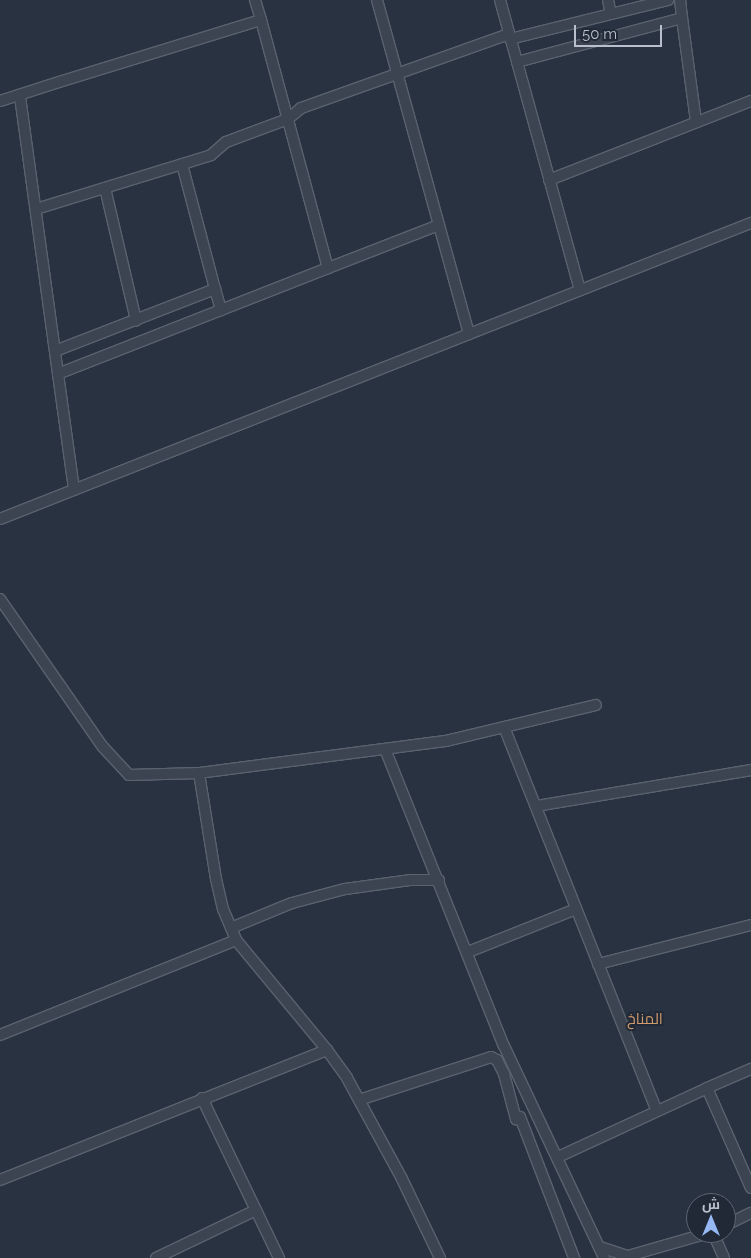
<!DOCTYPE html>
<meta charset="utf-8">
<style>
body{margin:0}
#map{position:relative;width:751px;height:1258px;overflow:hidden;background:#283241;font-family:Raleway,Cairo,sans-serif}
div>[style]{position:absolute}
.roads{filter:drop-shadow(1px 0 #5a626e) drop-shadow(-1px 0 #5a626e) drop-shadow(0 1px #5a626e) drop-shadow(0 -1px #5a626e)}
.minor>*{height:10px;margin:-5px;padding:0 5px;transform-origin:5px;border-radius:5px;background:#3c4451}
span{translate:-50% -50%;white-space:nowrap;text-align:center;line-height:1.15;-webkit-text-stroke:4px #212936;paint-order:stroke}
.neighbourhood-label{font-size:15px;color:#d19c6e}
.north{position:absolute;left:686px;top:1193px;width:50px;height:50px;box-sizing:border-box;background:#212936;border:1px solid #5e6572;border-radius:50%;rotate:0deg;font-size:14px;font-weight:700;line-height:20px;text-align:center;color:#b9c0cb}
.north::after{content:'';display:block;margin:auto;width:18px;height:22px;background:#96b8f3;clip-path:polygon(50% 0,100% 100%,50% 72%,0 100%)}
.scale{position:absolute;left:574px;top:25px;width:88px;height:22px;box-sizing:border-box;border:2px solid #b9c0cb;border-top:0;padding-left:6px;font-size:15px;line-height:18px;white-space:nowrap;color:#b9c0cb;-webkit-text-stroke:4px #212936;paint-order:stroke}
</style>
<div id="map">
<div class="roads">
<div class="minor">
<i style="left:255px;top:0;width:21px;rotate:73deg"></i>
<i style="left:377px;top:0;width:346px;rotate:74.6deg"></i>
<i style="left:469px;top:334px;width:303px;rotate:-21.5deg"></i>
<i style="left:500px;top:0;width:301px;rotate:74.6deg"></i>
<i style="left:608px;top:0;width:14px;rotate:78deg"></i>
<i style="left:682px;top:18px;width:105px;rotate:82.3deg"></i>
<i style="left:510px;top:39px;width:163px;rotate:-13.9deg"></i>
<i style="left:517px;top:62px;width:171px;rotate:-14.9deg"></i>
<i style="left:682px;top:18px;width:18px;rotate:-96deg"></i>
<i style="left:0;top:101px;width:62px;rotate:-17.9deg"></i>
<i style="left:59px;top:82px;width:211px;rotate:-17.1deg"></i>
<i style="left:261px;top:20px;width:257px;rotate:74.9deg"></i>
<i style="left:328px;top:268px;width:290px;rotate:158.6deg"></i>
<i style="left:58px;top:374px;width:282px;rotate:-97.8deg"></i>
<i style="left:549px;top:180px;width:217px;rotate:-21.4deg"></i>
<i style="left:105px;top:188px;width:136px;rotate:76.8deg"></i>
<i style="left:36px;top:209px;width:183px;rotate:-17.1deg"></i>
<i style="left:211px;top:155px;width:20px;rotate:-41deg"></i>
<i style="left:226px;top:142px;width:66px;rotate:-20.4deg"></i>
<i style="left:288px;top:119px;width:17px;rotate:-40deg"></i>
<i style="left:301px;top:108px;width:221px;rotate:-19.6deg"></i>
<i style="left:328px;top:268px;width:119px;rotate:-21.2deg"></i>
<i style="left:215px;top:289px;width:22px;rotate:74deg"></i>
<i style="left:55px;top:351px;width:172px;rotate:-21.2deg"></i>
<i style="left:215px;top:289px;width:129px;rotate:-104.8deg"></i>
<i style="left:58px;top:374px;width:117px;rotate:82.1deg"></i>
<i style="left:0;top:519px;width:504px;rotate:-21.53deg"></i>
<i style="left:0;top:599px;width:180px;rotate:55.2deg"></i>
<i style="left:103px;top:747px;width:38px;rotate:47deg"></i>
<i style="left:129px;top:775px;width:70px;rotate:-1.6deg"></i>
<i style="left:199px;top:773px;width:107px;rotate:80.9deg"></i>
<i style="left:216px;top:879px;width:31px;rotate:77deg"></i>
<i style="left:223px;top:909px;width:34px;rotate:67deg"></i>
<i style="left:236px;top:940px;width:143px;rotate:50.4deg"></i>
<i style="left:327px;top:1050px;width:34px;rotate:54deg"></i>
<i style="left:347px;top:1078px;width:115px;rotate:61.4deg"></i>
<i style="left:402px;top:1179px;width:88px;rotate:64.3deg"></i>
<i style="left:504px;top:727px;width:413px;rotate:68.3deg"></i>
<i style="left:385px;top:749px;width:320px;rotate:68.2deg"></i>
<i style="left:504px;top:1046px;width:234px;rotate:64.7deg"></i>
<i style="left:199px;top:773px;width:249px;rotate:-7.4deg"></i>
<i style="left:446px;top:741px;width:154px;rotate:-13.5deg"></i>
<i style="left:536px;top:806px;width:218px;rotate:-9.5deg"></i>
<i style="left:231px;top:928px;width:66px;rotate:-22.3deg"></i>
<i style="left:292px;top:903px;width:55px;rotate:-14.8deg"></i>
<i style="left:345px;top:889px;width:67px;rotate:-7.8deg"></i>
<i style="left:411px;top:880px;width:28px"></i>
<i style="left:468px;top:952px;width:116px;rotate:-21.7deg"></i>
<i style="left:598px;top:964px;width:158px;rotate:-14.3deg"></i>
<i style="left:0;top:1035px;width:254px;rotate:-21.9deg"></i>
<i style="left:707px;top:1088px;width:48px;rotate:-23.4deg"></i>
<i style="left:202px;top:1098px;width:178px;rotate:64.3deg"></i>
<i style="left:359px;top:1100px;width:139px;rotate:-18deg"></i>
<i style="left:491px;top:1057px;width:7px;rotate:27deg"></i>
<i style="left:497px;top:1060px;width:16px;rotate:63deg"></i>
<i style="left:504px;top:1074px;width:47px;rotate:75.1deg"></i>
<i style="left:516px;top:1119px;width:4px;rotate:-27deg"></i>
<i style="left:520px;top:1117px;width:151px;rotate:69deg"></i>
<i style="left:558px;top:1157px;width:164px;rotate:-24.8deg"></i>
<i style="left:707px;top:1088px;width:109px;rotate:66.3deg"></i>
<i style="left:0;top:1180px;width:352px;rotate:-21.7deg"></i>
<i style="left:726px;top:1225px;width:28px;rotate:-26deg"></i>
<i style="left:713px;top:1233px;width:27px;rotate:66deg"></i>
<i style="left:600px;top:1247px;width:29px;rotate:18deg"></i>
<i style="left:628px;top:1256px;width:83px;rotate:-16deg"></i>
<i style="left:156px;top:1258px;width:111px;rotate:-25.6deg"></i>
</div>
</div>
<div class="neighbourhood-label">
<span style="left:645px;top:1020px">المناخ</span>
</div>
<div class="north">ش</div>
<div class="scale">50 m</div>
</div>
